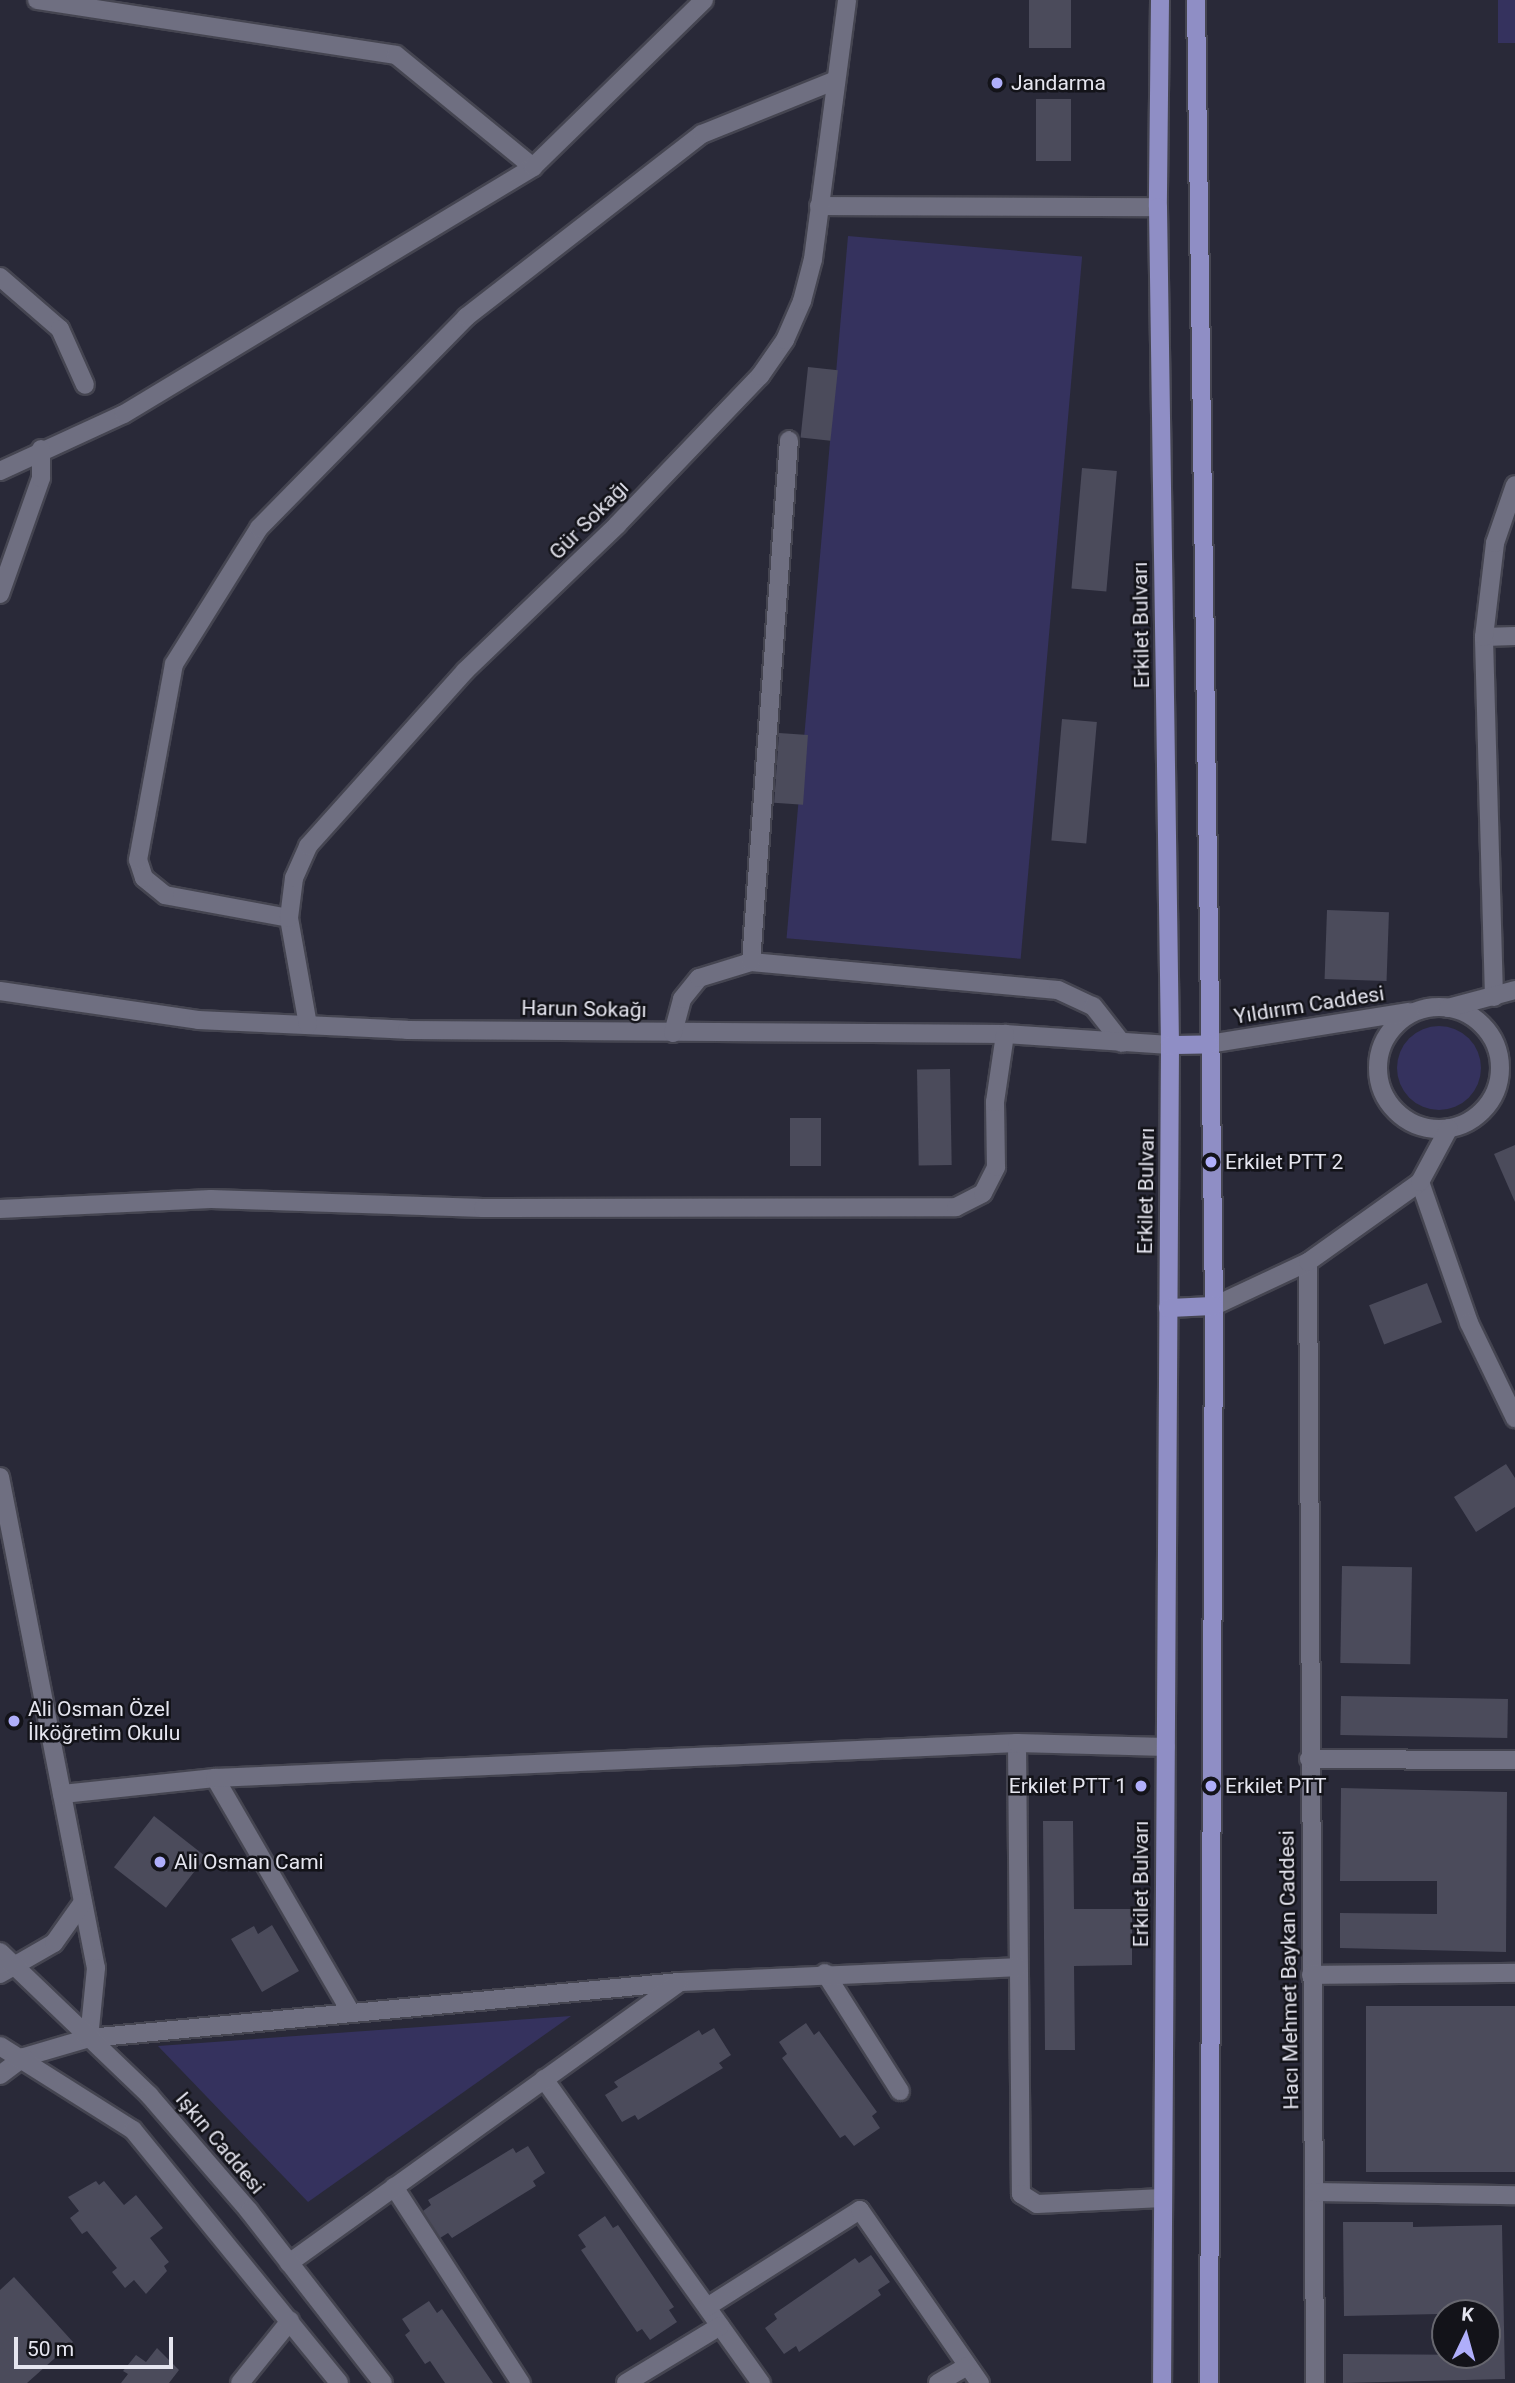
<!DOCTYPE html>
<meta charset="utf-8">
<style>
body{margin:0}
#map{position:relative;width:1515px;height:2383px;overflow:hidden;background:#292938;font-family:Roboto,sans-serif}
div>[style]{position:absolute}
.green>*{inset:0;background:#35325e;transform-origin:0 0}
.round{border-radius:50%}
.building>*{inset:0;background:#4b4b5b;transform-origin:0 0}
.roads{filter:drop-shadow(2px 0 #454551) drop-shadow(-2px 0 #454551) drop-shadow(0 2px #454551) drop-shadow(0 -2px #454551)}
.minor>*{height:18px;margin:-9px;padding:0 9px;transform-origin:9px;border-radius:9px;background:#6f6f81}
.tertiary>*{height:18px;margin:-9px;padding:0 9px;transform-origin:9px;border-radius:9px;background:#6f6f81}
.tertiary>.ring{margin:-9px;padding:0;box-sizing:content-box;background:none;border:18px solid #6f6f81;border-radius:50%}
.primary>*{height:18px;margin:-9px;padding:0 9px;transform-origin:9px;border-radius:9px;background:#8f8ec5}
.dots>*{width:19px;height:19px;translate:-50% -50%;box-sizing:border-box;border:4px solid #131319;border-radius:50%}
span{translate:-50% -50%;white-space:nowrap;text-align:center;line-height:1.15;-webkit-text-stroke:5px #131319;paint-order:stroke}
.poi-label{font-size:21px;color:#e5e5ef}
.left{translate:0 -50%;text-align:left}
.right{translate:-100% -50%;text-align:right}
.street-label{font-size:21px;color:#e5e5ef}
.north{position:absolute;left:1431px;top:2299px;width:70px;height:70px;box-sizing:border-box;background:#131319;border:2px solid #67676f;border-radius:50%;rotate:5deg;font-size:19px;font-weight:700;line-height:28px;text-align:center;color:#e5e5ef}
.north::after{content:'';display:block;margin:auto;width:24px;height:32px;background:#afaefa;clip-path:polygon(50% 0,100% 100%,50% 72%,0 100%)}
.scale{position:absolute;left:14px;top:2337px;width:159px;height:32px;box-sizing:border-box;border:4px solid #e5e5ef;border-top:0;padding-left:9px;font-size:21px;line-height:24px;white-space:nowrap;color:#e5e5ef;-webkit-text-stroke:5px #131319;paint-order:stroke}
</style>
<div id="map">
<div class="green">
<i style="left:1498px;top:0;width:17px;height:43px"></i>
<i style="left:848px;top:236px;width:235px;height:705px;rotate:5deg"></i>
<i class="round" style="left:1397px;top:1026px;width:84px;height:84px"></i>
<i style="clip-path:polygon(571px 2016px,308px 2202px,158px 2046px)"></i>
</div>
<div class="building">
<i style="left:1029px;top:0;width:42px;height:48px"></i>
<i style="left:1036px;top:99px;width:35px;height:62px"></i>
<i style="left:808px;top:367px;width:30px;height:71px;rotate:6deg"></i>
<i style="left:1082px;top:468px;width:35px;height:121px;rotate:5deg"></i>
<i style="left:1062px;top:719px;width:35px;height:122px;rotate:5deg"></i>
<i style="left:779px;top:733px;width:29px;height:70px;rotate:4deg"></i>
<i style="left:1327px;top:910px;width:62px;height:69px;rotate:2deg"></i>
<i style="left:950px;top:1069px;width:96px;height:33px;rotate:89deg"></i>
<i style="left:790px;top:1118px;width:31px;height:48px"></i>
<i style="clip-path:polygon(1515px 1145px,1515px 1202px,1494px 1154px)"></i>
<i style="left:1427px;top:1283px;width:42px;height:62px;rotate:69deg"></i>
<i style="clip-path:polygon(1506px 1464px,1515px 1478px,1515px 1507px,1476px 1532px,1454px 1497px)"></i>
<i style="left:1342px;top:1566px;width:70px;height:97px;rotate:1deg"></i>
<i style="left:1341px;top:1696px;width:167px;height:39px;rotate:1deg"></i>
<i style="clip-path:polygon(1341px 1788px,1507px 1792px,1506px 1952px,1340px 1948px,1340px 1913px,1437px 1914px,1437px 1881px,1340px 1881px)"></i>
<i style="left:154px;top:1816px;width:66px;height:65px;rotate:38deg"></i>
<i style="clip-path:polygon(1043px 1821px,1073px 1821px,1074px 1909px,1132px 1909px,1132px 1965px,1074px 1966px,1075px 2050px,1045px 2050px)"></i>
<i style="clip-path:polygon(272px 1925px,299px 1971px,262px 1992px,231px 1939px,254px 1926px,258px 1934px)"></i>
<i style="left:1366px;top:2006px;width:149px;height:166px"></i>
<i style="clip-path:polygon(806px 2023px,814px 2035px,819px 2031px,877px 2112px,872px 2116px,880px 2128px,854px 2146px,845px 2135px,840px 2138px,782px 2058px,787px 2054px,779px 2042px)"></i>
<i style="clip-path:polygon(714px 2028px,731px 2055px,719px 2063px,723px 2068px,638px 2120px,635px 2115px,622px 2122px,605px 2095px,618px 2087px,614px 2082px,699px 2030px,702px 2035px)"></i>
<i style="clip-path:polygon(528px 2146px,545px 2173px,533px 2181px,536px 2186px,452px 2238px,448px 2233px,440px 2238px,423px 2211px,431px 2205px,428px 2200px,513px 2148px,516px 2153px)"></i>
<i style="clip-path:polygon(96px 2181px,99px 2185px,104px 2181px,124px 2205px,136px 2195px,163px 2228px,150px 2238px,169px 2262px,164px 2266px,167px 2271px,146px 2294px,134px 2280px,125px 2288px,112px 2272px,117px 2268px,87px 2231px,82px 2234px,70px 2218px,79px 2211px,68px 2197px)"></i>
<i style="clip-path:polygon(605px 2216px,613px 2228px,618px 2225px,674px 2307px,669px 2310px,677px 2322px,650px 2340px,642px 2329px,637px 2332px,581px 2250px,586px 2247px,578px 2235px)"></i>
<i style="clip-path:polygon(1343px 2222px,1413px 2222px,1413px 2227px,1502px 2225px,1505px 2379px,1343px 2383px,1343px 2354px,1487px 2355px,1487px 2313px,1344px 2316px)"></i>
<i style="clip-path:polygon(871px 2255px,890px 2282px,878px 2290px,881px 2295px,799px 2352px,796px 2346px,784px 2354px,765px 2328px,777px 2319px,774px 2314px,855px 2258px,859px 2263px)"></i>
<i style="clip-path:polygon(14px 2277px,73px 2342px,27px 2383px,0 2383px,0 2290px)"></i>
<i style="clip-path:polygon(429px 2301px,437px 2313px,442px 2309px,493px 2383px,445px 2383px,430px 2361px,425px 2364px,405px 2335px,410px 2331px,402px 2319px)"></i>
<i style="clip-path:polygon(157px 2348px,179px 2370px,169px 2383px,121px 2383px,128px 2374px,123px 2371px,136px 2355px,146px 2362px)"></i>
</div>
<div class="roads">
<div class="minor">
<i style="left:37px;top:0;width:363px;rotate:8.7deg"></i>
<i style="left:396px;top:55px;width:177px;rotate:39.3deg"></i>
<i style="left:819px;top:206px;width:339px;rotate:0.2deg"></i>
<i style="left:0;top:277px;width:79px;rotate:40.9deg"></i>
<i style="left:60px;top:329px;width:61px;rotate:65.9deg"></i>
<i style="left:0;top:471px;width:136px;rotate:-24.7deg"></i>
<i style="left:124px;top:414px;width:478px;rotate:-31.1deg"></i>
<i style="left:533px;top:167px;width:239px;rotate:-44.3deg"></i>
<i style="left:0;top:594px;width:123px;rotate:-70.5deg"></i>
<i style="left:41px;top:478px;width:29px;rotate:-90deg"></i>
<i style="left:1484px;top:637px;width:31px;rotate:-2deg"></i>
<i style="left:289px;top:918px;width:126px;rotate:-169.5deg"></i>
<i style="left:165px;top:895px;width:27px;rotate:-141deg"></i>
<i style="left:144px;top:878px;width:19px;rotate:-108deg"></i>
<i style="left:138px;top:860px;width:199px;rotate:-79.6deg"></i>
<i style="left:174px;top:664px;width:160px;rotate:-58deg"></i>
<i style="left:259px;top:528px;width:296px;rotate:-45.5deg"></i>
<i style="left:466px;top:317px;width:299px;rotate:-37.8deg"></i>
<i style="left:702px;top:134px;width:144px;rotate:-21.9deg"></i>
<i style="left:751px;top:962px;width:308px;rotate:5.2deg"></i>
<i style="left:1058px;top:990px;width:38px;rotate:25deg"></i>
<i style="left:1093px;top:1006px;width:47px;rotate:51.9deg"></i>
<i style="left:0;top:991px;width:200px;rotate:8.3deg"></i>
<i style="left:198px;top:1020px;width:209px;rotate:2.7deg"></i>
<i style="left:407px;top:1030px;width:598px;rotate:0.38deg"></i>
<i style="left:1005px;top:1034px;width:165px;rotate:3.8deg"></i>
<i style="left:1494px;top:997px;width:360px;rotate:-91.6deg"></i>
<i style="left:1484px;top:637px;width:95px;rotate:-83.3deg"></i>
<i style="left:1495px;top:543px;width:61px;rotate:-71deg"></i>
<i style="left:308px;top:1025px;width:109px;rotate:-100.1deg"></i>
<i style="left:289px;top:918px;width:40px;rotate:-82.9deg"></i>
<i style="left:294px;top:878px;width:35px;rotate:-66deg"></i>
<i style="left:308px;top:846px;width:235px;rotate:-48.1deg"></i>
<i style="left:465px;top:671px;width:211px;rotate:-43.8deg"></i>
<i style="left:617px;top:525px;width:207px;rotate:-46.2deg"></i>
<i style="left:760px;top:376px;width:44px;rotate:-55.2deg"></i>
<i style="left:785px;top:340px;width:43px;rotate:-66.4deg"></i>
<i style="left:802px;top:301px;width:43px;rotate:-75.3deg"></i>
<i style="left:813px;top:259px;width:261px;rotate:-82.5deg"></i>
<i style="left:673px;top:1033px;width:35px;rotate:-75deg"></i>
<i style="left:682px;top:999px;width:27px;rotate:-51deg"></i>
<i style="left:699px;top:978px;width:54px;rotate:-17.1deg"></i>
<i style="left:751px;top:962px;width:523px;rotate:-85.84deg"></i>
<i style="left:1420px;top:1182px;width:149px;rotate:70.8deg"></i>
<i style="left:1469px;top:1323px;width:106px;rotate:64.2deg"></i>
<i style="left:0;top:1209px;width:211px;rotate:-2.7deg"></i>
<i style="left:211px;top:1199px;width:272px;rotate:1.9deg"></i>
<i style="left:483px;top:1208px;width:473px;rotate:-0.1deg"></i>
<i style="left:956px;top:1207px;width:30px;rotate:-27deg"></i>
<i style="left:983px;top:1193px;width:29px;rotate:-63deg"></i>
<i style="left:996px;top:1167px;width:65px;rotate:-90.9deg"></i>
<i style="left:995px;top:1102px;width:69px;rotate:-81.6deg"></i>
<i style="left:1308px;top:1262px;width:1121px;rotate:89.64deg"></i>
<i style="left:0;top:1477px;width:500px;rotate:78.94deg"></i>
<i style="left:96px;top:1968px;width:70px;rotate:95.7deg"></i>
<i style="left:89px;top:2038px;width:68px;rotate:163.7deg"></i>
<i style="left:24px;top:2057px;width:30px;rotate:143deg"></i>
<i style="left:1017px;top:1743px;width:451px;rotate:89.5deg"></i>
<i style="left:1021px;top:2194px;width:19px;rotate:32deg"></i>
<i style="left:1037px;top:2204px;width:126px;rotate:-2.7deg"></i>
<i style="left:1309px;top:1759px;width:206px;rotate:0.3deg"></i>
<i style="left:215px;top:1778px;width:269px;rotate:59.9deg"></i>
<i style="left:62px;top:1794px;width:154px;rotate:-6deg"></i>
<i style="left:215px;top:1778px;width:803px;rotate:-2.5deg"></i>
<i style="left:1017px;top:1743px;width:149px;rotate:1.5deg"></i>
<i style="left:825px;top:1973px;width:140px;rotate:57.6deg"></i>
<i style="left:0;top:1974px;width:62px;rotate:-29.9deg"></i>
<i style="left:54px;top:1943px;width:50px;rotate:-54.7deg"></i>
<i style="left:1311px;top:1975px;width:204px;rotate:-0.6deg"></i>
<i style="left:89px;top:2038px;width:593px;rotate:-5.42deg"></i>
<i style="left:679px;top:1982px;width:339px;rotate:-2.5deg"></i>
<i style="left:544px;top:2079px;width:374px;rotate:54.5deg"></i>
<i style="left:394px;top:2187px;width:234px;rotate:57.1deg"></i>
<i style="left:1314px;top:2192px;width:201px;rotate:0.9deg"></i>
<i style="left:289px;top:2263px;width:479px;rotate:-35.7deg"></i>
<i style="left:707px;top:2307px;width:181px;rotate:-32.4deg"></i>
<i style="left:860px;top:2210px;width:211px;rotate:55.3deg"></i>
<i style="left:240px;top:2383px;width:80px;rotate:-51.1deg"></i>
<i style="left:626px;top:2383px;width:110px;rotate:-31.2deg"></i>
<i style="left:938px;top:2383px;width:34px;rotate:-30deg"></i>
</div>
<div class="tertiary">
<i class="ring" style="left:1378px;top:1007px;width:104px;height:104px"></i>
<i style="left:1448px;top:1008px;width:69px;rotate:-15deg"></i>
<i style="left:1209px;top:1044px;width:203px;rotate:-9.1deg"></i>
<i style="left:1214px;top:1306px;width:104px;rotate:-25.1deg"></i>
<i style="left:1308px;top:1262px;width:138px;rotate:-35.5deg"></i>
<i style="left:1420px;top:1182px;width:61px;rotate:-61.8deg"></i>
<i style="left:0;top:1952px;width:207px;rotate:43.8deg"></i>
<i style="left:149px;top:2095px;width:153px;rotate:49.2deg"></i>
<i style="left:249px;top:2211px;width:218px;rotate:52.1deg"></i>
<i style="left:0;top:2046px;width:157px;rotate:32.3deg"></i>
<i style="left:133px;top:2130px;width:326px;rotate:50.8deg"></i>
</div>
<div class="primary">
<i style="left:1160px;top:0;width:207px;rotate:90.6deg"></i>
<i style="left:1158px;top:207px;width:838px;rotate:89.18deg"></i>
<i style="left:1170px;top:1045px;width:1338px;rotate:90.34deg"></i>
<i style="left:1196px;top:0;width:1306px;rotate:89.21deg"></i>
<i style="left:1214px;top:1306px;width:1077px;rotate:90.27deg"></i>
<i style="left:1170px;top:1045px;width:39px;rotate:-1deg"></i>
<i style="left:1168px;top:1308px;width:46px;rotate:-2.5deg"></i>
</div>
</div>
<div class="dots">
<i style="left:997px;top:83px;background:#afaefa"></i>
<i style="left:1211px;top:1162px;background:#afaefa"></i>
<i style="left:14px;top:1721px;background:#afaefa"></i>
<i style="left:1141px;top:1786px;background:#afaefa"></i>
<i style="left:1211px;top:1786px;background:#afaefa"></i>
<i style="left:160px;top:1862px;background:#afaefa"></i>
</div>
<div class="poi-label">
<span class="left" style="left:1011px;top:83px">Jandarma</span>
<span class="left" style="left:1225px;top:1162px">Erkilet PTT 2</span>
<span class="left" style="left:28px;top:1721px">Ali Osman Özel<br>İlköğretim Okulu</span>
<span class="right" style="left:1127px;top:1786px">Erkilet PTT 1</span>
<span class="left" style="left:1225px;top:1786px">Erkilet PTT</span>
<span class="left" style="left:174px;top:1862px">Ali Osman Cami</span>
</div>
<div class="street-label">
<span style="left:589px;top:520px;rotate:-45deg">Gür Sokağı</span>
<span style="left:1141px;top:625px;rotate:-91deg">Erkilet Bulvarı</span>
<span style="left:1309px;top:1005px;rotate:-9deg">Yıldırım Caddesi</span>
<span style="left:584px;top:1009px;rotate:1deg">Harun Sokağı</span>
<span style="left:1146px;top:1191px;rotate:-89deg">Erkilet Bulvarı</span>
<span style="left:1141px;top:1884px;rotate:-90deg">Erkilet Bulvarı</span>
<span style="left:1289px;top:1970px;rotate:-91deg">Hacı Mehmet Baykan Caddesi</span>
<span style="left:220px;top:2143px;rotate:50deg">Işkın Caddesi</span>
</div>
<div class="north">K</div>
<div class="scale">50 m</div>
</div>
